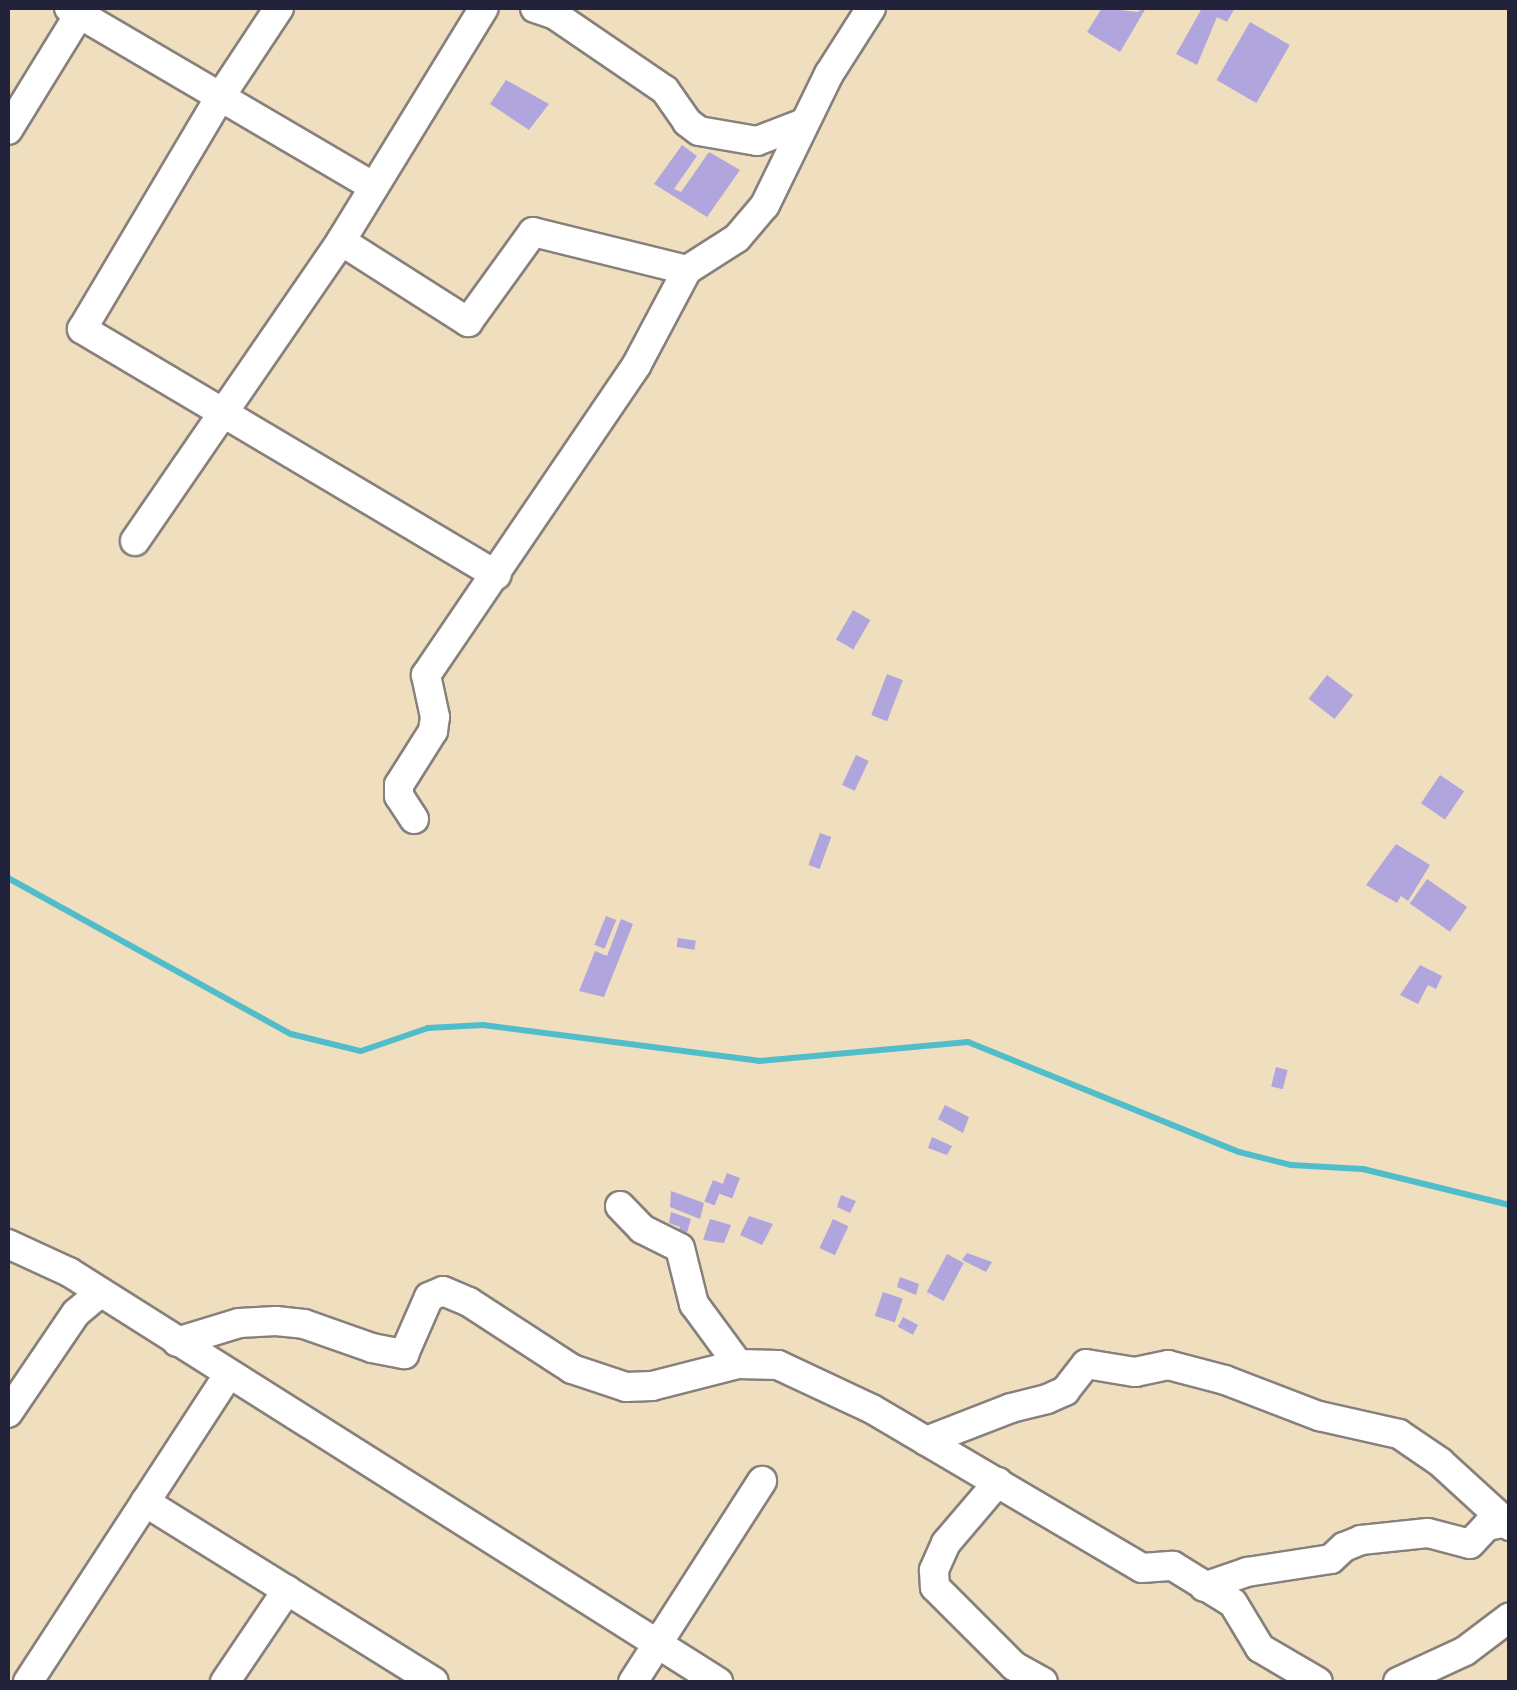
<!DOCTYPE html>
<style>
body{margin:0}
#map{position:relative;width:1517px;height:1690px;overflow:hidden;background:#efdfbe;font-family:"Comic Neue",sans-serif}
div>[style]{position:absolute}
.stream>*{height:6px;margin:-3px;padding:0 3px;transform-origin:3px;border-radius:3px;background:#51bdcb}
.building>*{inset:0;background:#b0a5dd;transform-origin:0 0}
.roads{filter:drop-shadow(2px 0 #88807c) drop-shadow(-2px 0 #88807c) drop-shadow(0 2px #88807c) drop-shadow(0 -2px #88807c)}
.minor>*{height:28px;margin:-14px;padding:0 14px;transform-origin:14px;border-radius:14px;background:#fff}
span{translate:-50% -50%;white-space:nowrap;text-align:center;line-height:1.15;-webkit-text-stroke:9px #fcf5e5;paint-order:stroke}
.frame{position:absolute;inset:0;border:10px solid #22223b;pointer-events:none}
</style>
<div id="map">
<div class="stream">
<i style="left:8px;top:878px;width:323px;rotate:28.9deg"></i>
<i style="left:291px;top:1034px;width:72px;rotate:13.7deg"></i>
<i style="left:361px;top:1051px;width:71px;rotate:-18.9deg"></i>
<i style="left:428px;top:1028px;width:55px;rotate:-3.1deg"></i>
<i style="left:483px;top:1025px;width:278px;rotate:7.4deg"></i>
<i style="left:759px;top:1061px;width:210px;rotate:-5.2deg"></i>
<i style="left:968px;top:1042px;width:292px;rotate:22.1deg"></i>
<i style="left:1239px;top:1152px;width:54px;rotate:14deg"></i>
<i style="left:1291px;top:1165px;width:72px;rotate:3.2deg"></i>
<i style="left:1363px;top:1169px;width:151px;rotate:13.8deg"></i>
</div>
<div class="building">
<i style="clip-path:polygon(1102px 8px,1137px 12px,1146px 8px,1120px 52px,1087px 32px)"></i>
<i style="clip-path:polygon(1202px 8px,1235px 8px,1227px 22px,1217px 17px,1197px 65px,1176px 54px)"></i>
<i style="left:1250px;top:22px;width:46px;height:67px;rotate:30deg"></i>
<i style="clip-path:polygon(506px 80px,549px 104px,529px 130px,490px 104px)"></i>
<i style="clip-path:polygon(682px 145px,697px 156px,674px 189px,681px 192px,709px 152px,740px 170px,707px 217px,654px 184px)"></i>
<i style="left:853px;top:610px;width:20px;height:34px;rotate:30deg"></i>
<i style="left:887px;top:674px;width:17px;height:44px;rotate:21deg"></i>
<i style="left:1327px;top:675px;width:33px;height:30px;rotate:38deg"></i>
<i style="left:856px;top:755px;width:14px;height:33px;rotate:25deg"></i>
<i style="left:1440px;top:775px;width:29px;height:34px;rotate:34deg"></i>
<i style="left:820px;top:833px;width:12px;height:34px;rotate:20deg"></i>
<i style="clip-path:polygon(1396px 844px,1430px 865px,1408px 901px,1401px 896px,1397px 903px,1366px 885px)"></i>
<i style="left:1427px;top:879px;width:49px;height:30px;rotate:35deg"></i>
<i style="left:606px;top:916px;width:11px;height:31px;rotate:22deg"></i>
<i style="clip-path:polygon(621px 919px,633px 924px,604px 997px,579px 991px,595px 951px,607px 956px)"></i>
<i style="left:678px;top:938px;width:18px;height:9px;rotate:9deg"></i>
<i style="clip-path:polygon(1420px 965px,1442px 976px,1436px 989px,1428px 985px,1418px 1004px,1400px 995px)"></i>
<i style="left:1276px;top:1067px;width:12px;height:20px;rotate:14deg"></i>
<i style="clip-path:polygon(945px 1105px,969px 1117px,963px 1133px,938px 1119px)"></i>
<i style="clip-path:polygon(932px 1137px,952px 1146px,947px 1155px,928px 1148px)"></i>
<i style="left:727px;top:1173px;width:14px;height:22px;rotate:21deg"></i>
<i style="left:713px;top:1180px;width:11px;height:23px;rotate:22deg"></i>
<i style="clip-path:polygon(671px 1191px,704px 1203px,700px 1219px,670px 1207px)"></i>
<i style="clip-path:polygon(841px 1195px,856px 1201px,850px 1213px,837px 1207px)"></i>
<i style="clip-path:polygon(671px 1212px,691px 1219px,684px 1243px,676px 1239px,680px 1227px,669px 1223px)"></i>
<i style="clip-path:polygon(749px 1216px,773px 1224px,762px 1245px,740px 1235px)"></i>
<i style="clip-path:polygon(710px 1219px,731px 1225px,724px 1243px,703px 1240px)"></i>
<i style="left:833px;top:1219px;width:17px;height:32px;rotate:25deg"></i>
<i style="clip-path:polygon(967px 1253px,992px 1262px,986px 1272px,962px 1260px)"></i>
<i style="left:947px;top:1254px;width:19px;height:43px;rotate:28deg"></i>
<i style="clip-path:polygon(900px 1277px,919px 1284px,916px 1295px,897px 1287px)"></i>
<i style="left:883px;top:1292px;width:21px;height:25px;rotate:19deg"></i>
<i style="left:903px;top:1317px;width:17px;height:11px;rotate:28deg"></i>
</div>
<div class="roads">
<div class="minor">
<i style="left:69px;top:8px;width:351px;rotate:30.4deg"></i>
<i style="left:279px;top:8px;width:107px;rotate:123.5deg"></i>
<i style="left:220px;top:97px;width:270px;rotate:120.7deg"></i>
<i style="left:82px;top:329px;width:482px;rotate:30.7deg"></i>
<i style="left:535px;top:8px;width:21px;rotate:19deg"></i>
<i style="left:555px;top:15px;width:133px;rotate:34.3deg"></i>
<i style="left:665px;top:90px;width:39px;rotate:55deg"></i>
<i style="left:687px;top:122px;width:15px;rotate:37deg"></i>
<i style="left:699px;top:131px;width:59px;rotate:9.8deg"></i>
<i style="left:757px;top:141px;width:50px;rotate:-21deg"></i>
<i style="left:8px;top:130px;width:143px;rotate:-58.4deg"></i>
<i style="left:341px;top:241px;width:151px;rotate:32.5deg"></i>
<i style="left:468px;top:322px;width:111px;rotate:-54.2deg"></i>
<i style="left:533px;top:232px;width:159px;rotate:13.9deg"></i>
<i style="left:135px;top:541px;width:364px;rotate:-55.5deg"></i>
<i style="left:341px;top:241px;width:273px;rotate:-58.5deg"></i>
<i style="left:414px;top:819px;width:27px;rotate:-123deg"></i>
<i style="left:399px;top:796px;width:11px;rotate:-90deg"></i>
<i style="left:399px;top:785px;width:64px;rotate:-57.8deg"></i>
<i style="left:433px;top:731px;width:14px;rotate:-82deg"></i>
<i style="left:435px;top:717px;width:43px;rotate:-102.1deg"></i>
<i style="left:426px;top:675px;width:374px;rotate:-55.8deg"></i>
<i style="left:636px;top:366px;width:109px;rotate:-62deg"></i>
<i style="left:687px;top:270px;width:59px;rotate:-32.6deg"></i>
<i style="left:737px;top:238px;width:43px;rotate:-49.7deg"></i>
<i style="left:765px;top:205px;width:146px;rotate:-64deg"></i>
<i style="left:829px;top:74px;width:78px;rotate:-57.5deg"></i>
<i style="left:620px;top:1206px;width:32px;rotate:46deg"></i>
<i style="left:642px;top:1229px;width:42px;rotate:26.6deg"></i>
<i style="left:680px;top:1248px;width:58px;rotate:76deg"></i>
<i style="left:694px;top:1304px;width:74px;rotate:53.7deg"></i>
<i style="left:8px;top:1244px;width:67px;rotate:24.7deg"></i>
<i style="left:69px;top:1272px;width:768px;rotate:32.28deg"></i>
<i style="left:177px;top:1342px;width:65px;rotate:-17deg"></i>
<i style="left:239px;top:1323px;width:37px;rotate:-3deg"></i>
<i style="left:276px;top:1321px;width:28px;rotate:6deg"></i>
<i style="left:304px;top:1324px;width:72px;rotate:19.4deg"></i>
<i style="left:372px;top:1348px;width:33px;rotate:11deg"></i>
<i style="left:404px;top:1354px;width:62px;rotate:-66.3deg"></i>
<i style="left:429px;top:1297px;width:15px;rotate:-23deg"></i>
<i style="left:443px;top:1291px;width:28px;rotate:23deg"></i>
<i style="left:469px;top:1302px;width:123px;rotate:33deg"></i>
<i style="left:572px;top:1369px;width:57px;rotate:18.4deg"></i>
<i style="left:626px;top:1387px;width:26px;rotate:-2deg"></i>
<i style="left:652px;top:1386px;width:89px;rotate:-14.3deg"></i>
<i style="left:738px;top:1364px;width:40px;rotate:1.4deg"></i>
<i style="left:778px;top:1365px;width:104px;rotate:25.1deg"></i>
<i style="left:872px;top:1409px;width:313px;rotate:30.5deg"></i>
<i style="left:1142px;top:1568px;width:31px;rotate:-4deg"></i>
<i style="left:1173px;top:1566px;width:70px;rotate:31.7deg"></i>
<i style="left:1233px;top:1603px;width:52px;rotate:59deg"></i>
<i style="left:1260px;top:1648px;width:67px;rotate:30.4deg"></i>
<i style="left:8px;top:1413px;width:121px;rotate:-55.8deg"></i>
<i style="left:76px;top:1313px;width:31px;rotate:-40deg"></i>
<i style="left:926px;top:1441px;width:91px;rotate:-21.2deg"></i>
<i style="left:1011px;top:1408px;width:37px;rotate:-14deg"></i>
<i style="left:1047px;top:1399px;width:20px;rotate:-24deg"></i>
<i style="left:1065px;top:1391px;width:34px;rotate:-52deg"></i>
<i style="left:1086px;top:1364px;width:50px;rotate:9.3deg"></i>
<i style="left:1135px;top:1372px;width:34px;rotate:-12deg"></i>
<i style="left:1168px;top:1365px;width:59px;rotate:14.7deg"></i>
<i style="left:1225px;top:1380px;width:101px;rotate:21deg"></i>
<i style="left:1319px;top:1416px;width:82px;rotate:12.7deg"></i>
<i style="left:1399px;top:1434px;width:50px;rotate:34.3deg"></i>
<i style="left:1440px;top:1462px;width:95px;rotate:42.4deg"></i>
<i style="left:998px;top:1482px;width:80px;rotate:130.4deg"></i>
<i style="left:946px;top:1543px;width:30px;rotate:114deg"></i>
<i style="left:934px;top:1570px;width:17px;rotate:87deg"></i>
<i style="left:935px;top:1587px;width:112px;rotate:45deg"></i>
<i style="left:1014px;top:1666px;width:33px;rotate:29deg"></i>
<i style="left:145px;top:1502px;width:340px;rotate:31.9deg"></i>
<i style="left:1204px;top:1587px;width:46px;rotate:-19.2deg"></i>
<i style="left:1247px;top:1572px;width:85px;rotate:-8.8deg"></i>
<i style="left:1331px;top:1559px;width:18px;rotate:-43deg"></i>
<i style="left:1344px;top:1547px;width:18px;rotate:-22deg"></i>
<i style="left:1361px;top:1540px;width:67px;rotate:-6deg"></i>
<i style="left:1428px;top:1533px;width:43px;rotate:14.7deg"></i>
<i style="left:1470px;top:1544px;width:25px;rotate:-47deg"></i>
<i style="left:1487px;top:1526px;width:16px;rotate:-11deg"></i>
<i style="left:28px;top:1682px;width:368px;rotate:-56.9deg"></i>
<i style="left:225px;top:1682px;width:111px;rotate:-56deg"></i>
<i style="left:633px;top:1682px;width:239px;rotate:-57.3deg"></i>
<i style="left:1398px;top:1682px;width:74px;rotate:-24.8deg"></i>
<i style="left:1465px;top:1651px;width:56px;rotate:-37.1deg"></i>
</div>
</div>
<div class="frame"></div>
</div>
